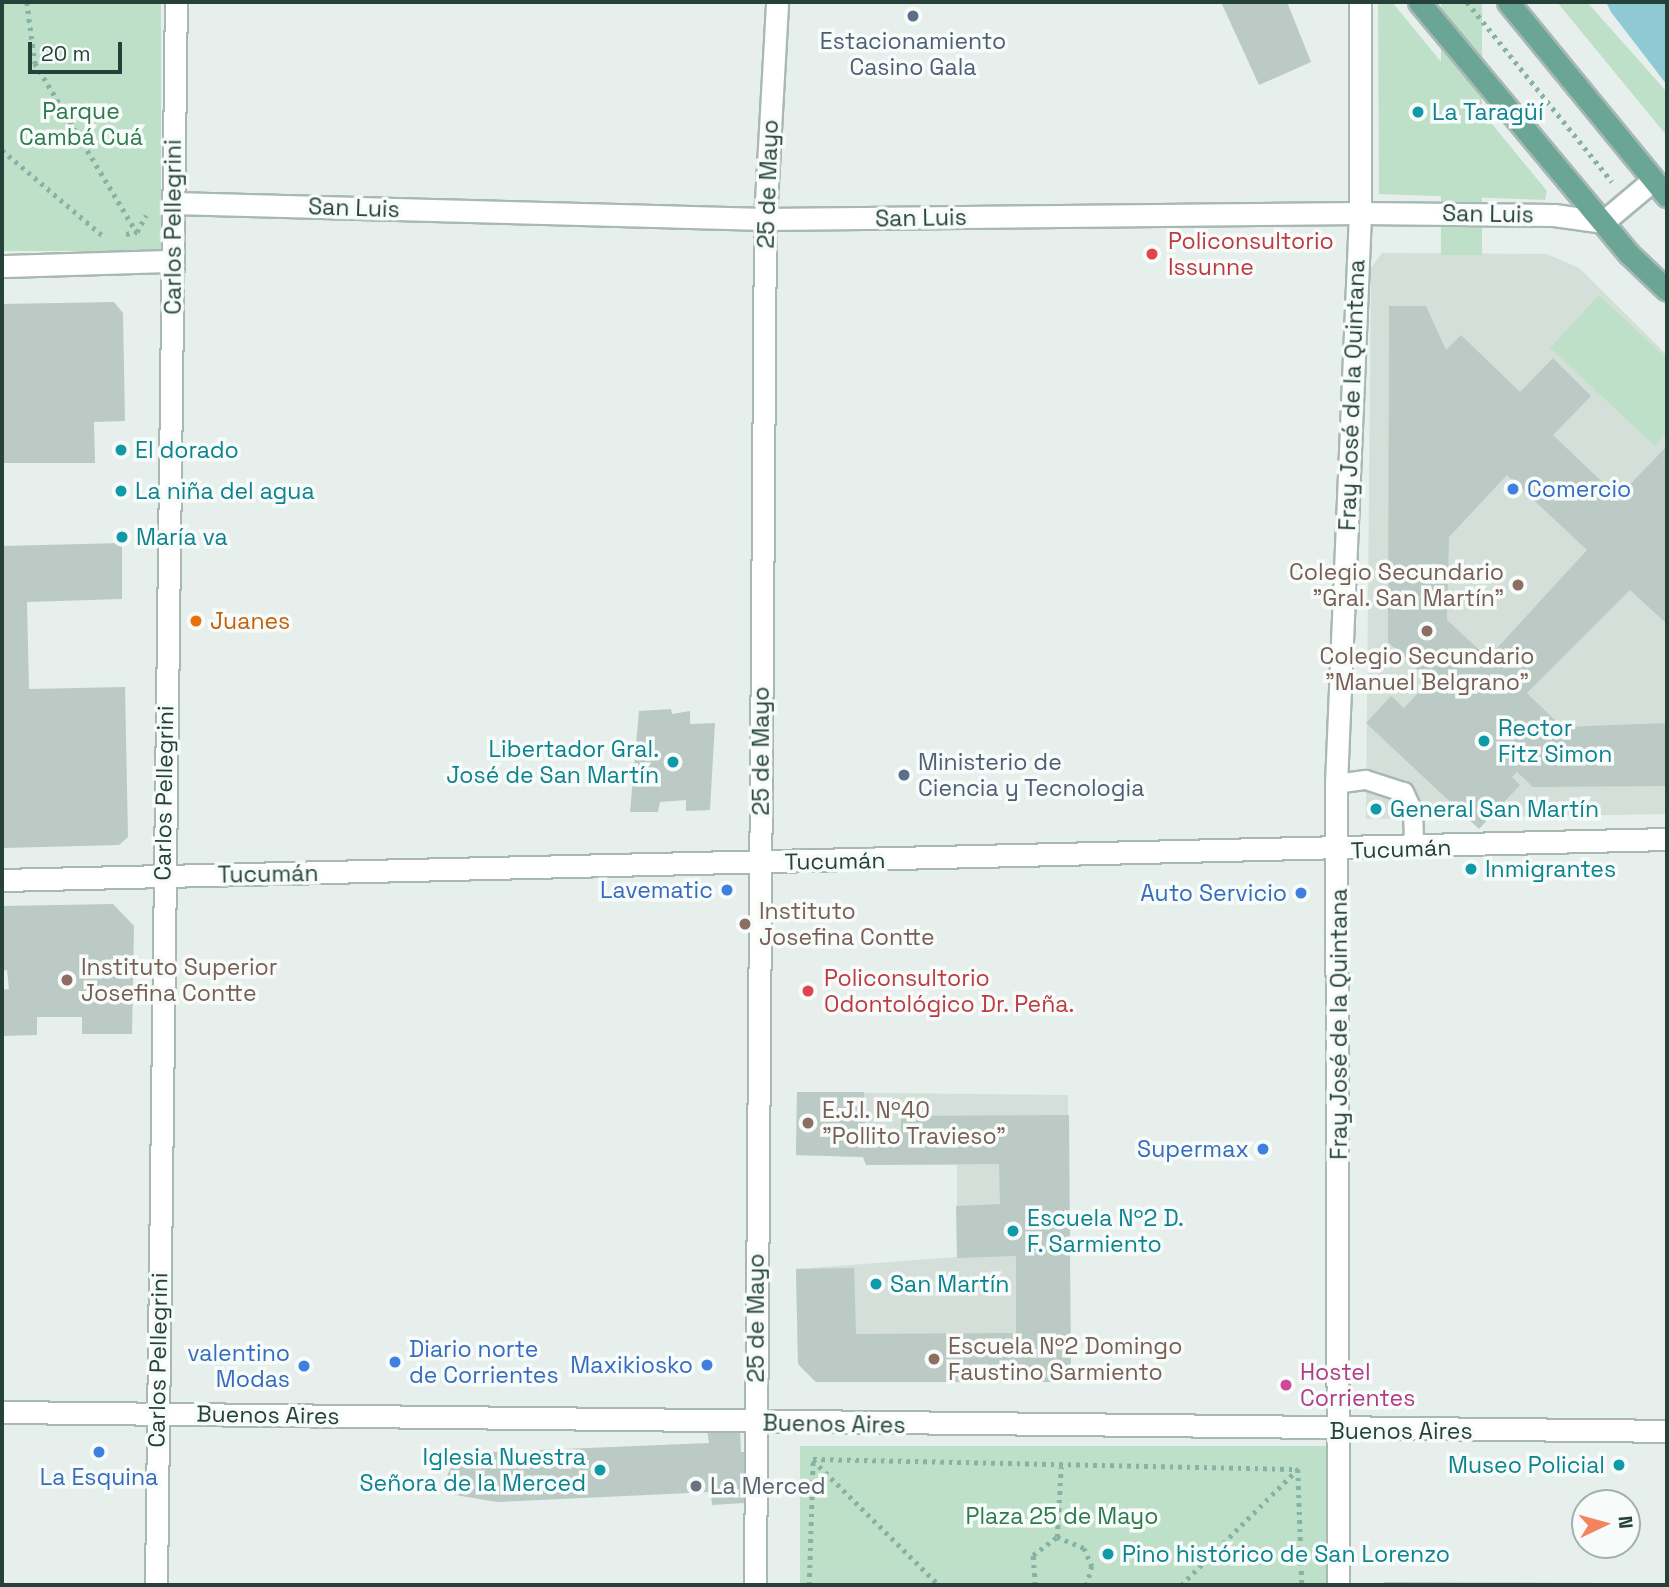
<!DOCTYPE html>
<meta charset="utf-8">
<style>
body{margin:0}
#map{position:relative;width:1669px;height:1587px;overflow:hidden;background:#e6efeb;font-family:"Space Grotesk",sans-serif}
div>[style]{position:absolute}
.built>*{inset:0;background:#d4dfda}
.green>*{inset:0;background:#bfe0c8;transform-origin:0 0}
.water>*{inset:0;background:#8ec9d4}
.building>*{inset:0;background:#bbcac4}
.path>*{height:4.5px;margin-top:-2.25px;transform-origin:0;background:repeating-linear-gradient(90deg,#86b3a5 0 3.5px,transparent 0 8.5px)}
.roads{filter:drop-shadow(2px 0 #a8b8b2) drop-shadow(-2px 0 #a8b8b2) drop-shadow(0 2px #a8b8b2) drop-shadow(0 -2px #a8b8b2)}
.lane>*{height:18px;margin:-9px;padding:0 9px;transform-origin:9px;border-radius:9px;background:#fff}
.street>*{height:21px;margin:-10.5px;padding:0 10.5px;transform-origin:10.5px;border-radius:10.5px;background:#fff}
.primary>*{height:21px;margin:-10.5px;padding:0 10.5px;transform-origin:10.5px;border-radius:10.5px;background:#6aa596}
.dots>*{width:19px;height:19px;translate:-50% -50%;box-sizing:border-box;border:4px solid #f7fbf9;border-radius:50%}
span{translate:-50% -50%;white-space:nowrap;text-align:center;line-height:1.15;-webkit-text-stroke:7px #f7fbf9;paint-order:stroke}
.service-label{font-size:23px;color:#4e5e75}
.left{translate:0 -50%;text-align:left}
.park-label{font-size:23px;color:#2d7a4b}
.culture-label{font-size:23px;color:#0d838f}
.right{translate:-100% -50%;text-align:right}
.street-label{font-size:23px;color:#24423a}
.health-label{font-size:23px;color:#be3a42}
.shop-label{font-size:23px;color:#366cbe}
.education-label{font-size:23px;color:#785e54}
.food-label{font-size:23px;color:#c56008}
.hotel-label{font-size:23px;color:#b23c85}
.worship-label{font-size:23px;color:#5b616d}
.frame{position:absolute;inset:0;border:4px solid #24423a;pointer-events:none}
.north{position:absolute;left:1571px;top:1489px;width:70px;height:70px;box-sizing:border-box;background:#f7fbf9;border:2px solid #a3b1ad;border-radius:50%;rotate:85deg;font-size:19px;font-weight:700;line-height:28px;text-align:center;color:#24423a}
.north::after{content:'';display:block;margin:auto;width:24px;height:32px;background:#f4845f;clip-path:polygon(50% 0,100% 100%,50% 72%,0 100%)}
.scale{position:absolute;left:28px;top:42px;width:94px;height:32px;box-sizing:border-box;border:4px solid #24423a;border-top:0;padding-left:9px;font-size:21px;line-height:24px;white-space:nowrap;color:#24423a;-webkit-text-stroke:5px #f7fbf9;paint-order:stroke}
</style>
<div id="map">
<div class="built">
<i style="clip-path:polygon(1382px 253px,1547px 254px,1579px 268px,1667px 355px,1667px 814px,1366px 819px,1371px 268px)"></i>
<i style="clip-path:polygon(797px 1092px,1068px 1095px,1071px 1382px,816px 1382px,798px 1364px,796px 1269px,957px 1257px,957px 1165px,866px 1165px,863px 1157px,796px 1155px)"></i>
</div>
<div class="green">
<i style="left:2px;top:2px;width:159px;height:249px"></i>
<i style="clip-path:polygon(1378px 2px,1392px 2px,1547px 191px,1545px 200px,1379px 194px)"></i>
<i style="left:1441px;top:2px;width:41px;height:253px"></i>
<i style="clip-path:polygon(1557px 2px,1587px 2px,1667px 92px,1667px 136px)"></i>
<i style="clip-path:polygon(1599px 295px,1667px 359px,1667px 432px,1655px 446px,1550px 348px)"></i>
<i style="left:1326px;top:1446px;width:139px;height:526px;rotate:90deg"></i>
</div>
<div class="water">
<i style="clip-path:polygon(1606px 2px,1667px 2px,1667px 85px,1611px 12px)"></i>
</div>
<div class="building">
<i style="clip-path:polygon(1221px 2px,1287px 2px,1311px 62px,1259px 85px)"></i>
<i style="clip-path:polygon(114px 302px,123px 313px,125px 421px,94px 422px,95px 463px,2px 463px,2px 304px)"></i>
<i style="clip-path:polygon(evenodd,1389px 306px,1426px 306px,1446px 350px,1461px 335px,1520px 392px,1553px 358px,1591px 396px,1553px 435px,1618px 497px,1667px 446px,1667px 624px,1630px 590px,1527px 693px,1562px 727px,1667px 723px,1667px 786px,1533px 787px,1517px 772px,1512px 777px,1520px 785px,1479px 829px,1366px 723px,1391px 696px,1404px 708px,1429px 681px,1388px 642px,1389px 306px,1507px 475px,1587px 550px,1488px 658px,1447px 620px,1449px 537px,1507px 475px)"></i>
<i style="clip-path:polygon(122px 543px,122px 599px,27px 602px,29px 689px,125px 687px,128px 837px,119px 845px,2px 848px,2px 546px)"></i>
<i style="clip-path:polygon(671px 709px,672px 714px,690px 711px,690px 724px,715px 723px,710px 810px,686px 811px,686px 800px,660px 802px,658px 812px,630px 812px,639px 711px)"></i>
<i style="clip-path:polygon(113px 904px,134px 926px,132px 1034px,82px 1034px,82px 1017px,37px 1017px,37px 1035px,2px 1036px,2px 990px,9px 989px,7px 970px,2px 971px,2px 906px)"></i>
<i style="clip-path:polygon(797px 1092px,864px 1092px,866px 1136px,901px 1137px,901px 1116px,1069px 1115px,1071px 1382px,816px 1382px,798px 1364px,796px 1269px,854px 1268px,856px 1334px,1016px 1333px,1016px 1256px,957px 1258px,956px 1206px,1000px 1204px,999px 1164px,866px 1165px,863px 1157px,796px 1155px)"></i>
<i style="clip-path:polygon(740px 1429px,741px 1452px,750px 1452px,744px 1503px,712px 1505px,711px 1492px,497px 1502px,455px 1495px,447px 1476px,455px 1458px,466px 1453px,709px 1443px,707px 1430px)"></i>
<i style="clip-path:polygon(1384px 1582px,1615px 1583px,1615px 1585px,1384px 1585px)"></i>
</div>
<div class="path">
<i style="left:27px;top:2px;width:62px;rotate:82.5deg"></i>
<i style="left:35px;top:63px;width:196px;rotate:59deg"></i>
<i style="left:1467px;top:2px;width:231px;rotate:51.1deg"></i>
<i style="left:2px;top:150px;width:133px;rotate:40.4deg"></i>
<i style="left:126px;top:234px;width:11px;rotate:-10deg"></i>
<i style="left:137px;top:232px;width:19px;rotate:-62deg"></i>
<i style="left:813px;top:1460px;width:177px;rotate:44.8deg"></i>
<i style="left:1057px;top:1537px;width:70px;rotate:-86.7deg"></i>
<i style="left:809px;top:1585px;width:126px;rotate:-88.2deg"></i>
<i style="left:813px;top:1459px;width:485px;rotate:1.2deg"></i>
<i style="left:1298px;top:1469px;width:116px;rotate:88deg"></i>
<i style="left:1035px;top:1585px;width:30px;rotate:-94deg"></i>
<i style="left:1033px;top:1555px;width:30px;rotate:-37deg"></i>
<i style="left:1057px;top:1537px;width:29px;rotate:22deg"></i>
<i style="left:1084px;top:1548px;width:20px;rotate:66deg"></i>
<i style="left:1092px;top:1566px;width:20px;rotate:105deg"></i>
<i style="left:1181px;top:1585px;width:165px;rotate:-44.8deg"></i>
</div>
<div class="roads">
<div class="lane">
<i style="left:1336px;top:784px;width:30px;rotate:-8deg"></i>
<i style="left:1366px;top:780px;width:40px;rotate:18deg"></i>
<i style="left:1404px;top:792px;width:21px;rotate:65deg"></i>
<i style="left:1413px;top:811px;width:38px;rotate:88deg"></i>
</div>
<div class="street">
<i style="left:173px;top:203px;width:592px;rotate:1.55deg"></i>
<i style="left:765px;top:219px;width:595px;rotate:-0.58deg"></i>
<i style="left:1360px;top:213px;width:194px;rotate:0.6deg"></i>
<i style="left:1554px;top:215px;width:49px;rotate:8.1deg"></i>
<i style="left:1603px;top:222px;width:65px;rotate:-40deg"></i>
<i style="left:2px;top:266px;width:171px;rotate:-1.7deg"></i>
<i style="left:2px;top:880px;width:1666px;rotate:-1.41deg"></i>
<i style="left:2px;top:1412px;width:1665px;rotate:0.65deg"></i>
<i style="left:156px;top:1585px;width:1583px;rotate:-89.28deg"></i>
<i style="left:755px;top:1585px;width:1366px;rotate:-89.58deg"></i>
<i style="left:765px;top:219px;width:217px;rotate:-86.8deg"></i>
<i style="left:1338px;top:1585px;width:801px;rotate:-90.14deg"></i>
<i style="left:1336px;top:784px;width:572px;rotate:-87.59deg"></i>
<i style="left:1360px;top:213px;width:211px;rotate:-90deg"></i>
</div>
<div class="primary">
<i style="left:1419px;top:2px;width:328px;rotate:50.2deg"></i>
<i style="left:1629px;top:254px;width:52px;rotate:43.5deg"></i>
<i style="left:1508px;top:2px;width:251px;rotate:50.7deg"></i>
</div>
</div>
<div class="dots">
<i style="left:913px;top:16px;background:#5c6f8a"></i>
<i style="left:1418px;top:112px;background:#0f9aa8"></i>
<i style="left:1152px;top:254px;background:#e0444e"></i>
<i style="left:121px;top:450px;background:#0f9aa8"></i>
<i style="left:1513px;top:489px;background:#3f7fe0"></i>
<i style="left:121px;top:491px;background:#0f9aa8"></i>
<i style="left:122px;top:537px;background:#0f9aa8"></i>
<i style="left:1518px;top:585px;background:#8d6e63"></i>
<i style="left:196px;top:621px;background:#e8710a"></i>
<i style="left:1427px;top:631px;background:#8d6e63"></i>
<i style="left:1484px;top:741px;background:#0f9aa8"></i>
<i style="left:673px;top:762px;background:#0f9aa8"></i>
<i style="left:904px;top:775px;background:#5c6f8a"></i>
<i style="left:1376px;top:809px;background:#0f9aa8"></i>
<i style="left:1471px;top:869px;background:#0f9aa8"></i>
<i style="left:727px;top:890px;background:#3f7fe0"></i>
<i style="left:1301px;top:893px;background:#3f7fe0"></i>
<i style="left:745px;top:924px;background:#8d6e63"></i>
<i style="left:67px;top:980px;background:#8d6e63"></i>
<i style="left:808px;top:991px;background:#e0444e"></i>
<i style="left:808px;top:1123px;background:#8d6e63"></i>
<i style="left:1263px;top:1149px;background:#3f7fe0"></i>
<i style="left:1013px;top:1231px;background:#0f9aa8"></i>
<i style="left:876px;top:1284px;background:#0f9aa8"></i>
<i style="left:934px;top:1359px;background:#8d6e63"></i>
<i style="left:395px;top:1362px;background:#3f7fe0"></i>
<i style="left:707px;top:1365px;background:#3f7fe0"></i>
<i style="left:304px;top:1366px;background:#3f7fe0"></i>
<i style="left:1286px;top:1385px;background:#d1479c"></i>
<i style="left:99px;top:1452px;background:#3f7fe0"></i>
<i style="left:1619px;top:1465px;background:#0f9aa8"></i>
<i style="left:600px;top:1470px;background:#0f9aa8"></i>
<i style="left:696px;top:1486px;background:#6b7280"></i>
<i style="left:1108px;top:1554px;background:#0f9aa8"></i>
</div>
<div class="service-label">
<span style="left:913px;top:54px">Estacionamiento<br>Casino Gala</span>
<span class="left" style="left:918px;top:775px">Ministerio de<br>Ciencia y Tecnologia</span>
</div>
<div class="park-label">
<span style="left:81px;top:124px">Parque<br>Cambá Cuá</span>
<span style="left:1062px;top:1516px">Plaza 25 de Mayo</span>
</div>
<div class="culture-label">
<span class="left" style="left:1432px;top:112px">La Taragüí</span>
<span class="left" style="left:135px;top:450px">El dorado</span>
<span class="left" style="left:135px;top:491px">La niña del agua</span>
<span class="left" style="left:136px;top:537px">María va</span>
<span class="left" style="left:1498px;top:741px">Rector<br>Fitz Simon</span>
<span class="right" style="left:659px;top:762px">Libertador Gral.<br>José de San Martín</span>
<span class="left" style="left:1390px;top:809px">General San Martín</span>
<span class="left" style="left:1485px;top:869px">Inmigrantes</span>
<span class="left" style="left:1027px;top:1231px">Escuela Nº2 D.<br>F. Sarmiento</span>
<span class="left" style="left:890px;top:1284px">San Martín</span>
<span class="right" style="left:586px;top:1470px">Iglesia Nuestra<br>Señora de la Merced</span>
<span class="right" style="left:1605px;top:1465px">Museo Policial</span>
<span class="left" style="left:1122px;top:1554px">Pino histórico de San Lorenzo</span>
</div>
<div class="street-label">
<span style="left:768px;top:184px;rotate:-88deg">25 de Mayo</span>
<span style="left:354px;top:208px;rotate:2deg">San Luis</span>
<span style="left:1488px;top:214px;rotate:1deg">San Luis</span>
<span style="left:921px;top:218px;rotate:-1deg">San Luis</span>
<span style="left:173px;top:227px;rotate:-90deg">Carlos Pellegrini</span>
<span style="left:1352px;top:395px;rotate:-88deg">Fray José de la Quintana</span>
<span style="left:761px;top:751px;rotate:-90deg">25 de Mayo</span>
<span style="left:164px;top:793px;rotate:-89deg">Carlos Pellegrini</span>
<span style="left:1401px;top:849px;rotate:-2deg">Tucumán</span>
<span style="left:835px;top:861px;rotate:-1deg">Tucumán</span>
<span style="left:268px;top:874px;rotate:-1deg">Tucumán</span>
<span style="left:1339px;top:1024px;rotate:-90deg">Fray José de la Quintana</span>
<span style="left:756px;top:1318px;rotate:-90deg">25 de Mayo</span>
<span style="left:158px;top:1360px;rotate:-89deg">Carlos Pellegrini</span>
<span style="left:268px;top:1415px;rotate:1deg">Buenos Aires</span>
<span style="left:834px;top:1424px;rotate:1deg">Buenos Aires</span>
<span style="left:1401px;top:1431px">Buenos Aires</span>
</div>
<div class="health-label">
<span class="left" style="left:1168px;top:254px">Policonsultorio<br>Issunne</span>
<span class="left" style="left:824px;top:991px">Policonsultorio<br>Odontológico Dr. Peña.</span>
</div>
<div class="shop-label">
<span class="left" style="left:1527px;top:489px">Comercio</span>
<span class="right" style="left:713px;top:890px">Lavematic</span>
<span class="right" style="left:1287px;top:893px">Auto Servicio</span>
<span class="right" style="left:1249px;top:1149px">Supermax</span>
<span class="left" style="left:409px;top:1362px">Diario norte<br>de Corrientes</span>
<span class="right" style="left:290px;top:1366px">valentino<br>Modas</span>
<span class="right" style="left:693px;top:1365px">Maxikiosko</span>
<span style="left:99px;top:1477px">La Esquina</span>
</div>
<div class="education-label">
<span class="right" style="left:1504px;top:585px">Colegio Secundario<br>"Gral. San Martín"</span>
<span style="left:1427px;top:669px">Colegio Secundario<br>"Manuel Belgrano"</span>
<span class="left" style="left:759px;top:924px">Instituto<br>Josefina Contte</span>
<span class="left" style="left:81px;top:980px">Instituto Superior<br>Josefina Contte</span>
<span class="left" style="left:822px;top:1123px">E.J.I. Nº40<br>"Pollito Travieso"</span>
<span class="left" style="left:948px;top:1359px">Escuela Nº2 Domingo<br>Faustino Sarmiento</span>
</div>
<div class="food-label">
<span class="left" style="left:210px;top:621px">Juanes</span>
</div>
<div class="hotel-label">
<span class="left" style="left:1300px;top:1385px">Hostel<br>Corrientes</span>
</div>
<div class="worship-label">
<span class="left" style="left:710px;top:1486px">La Merced</span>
</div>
<div class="frame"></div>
<div class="north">N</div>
<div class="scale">20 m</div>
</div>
